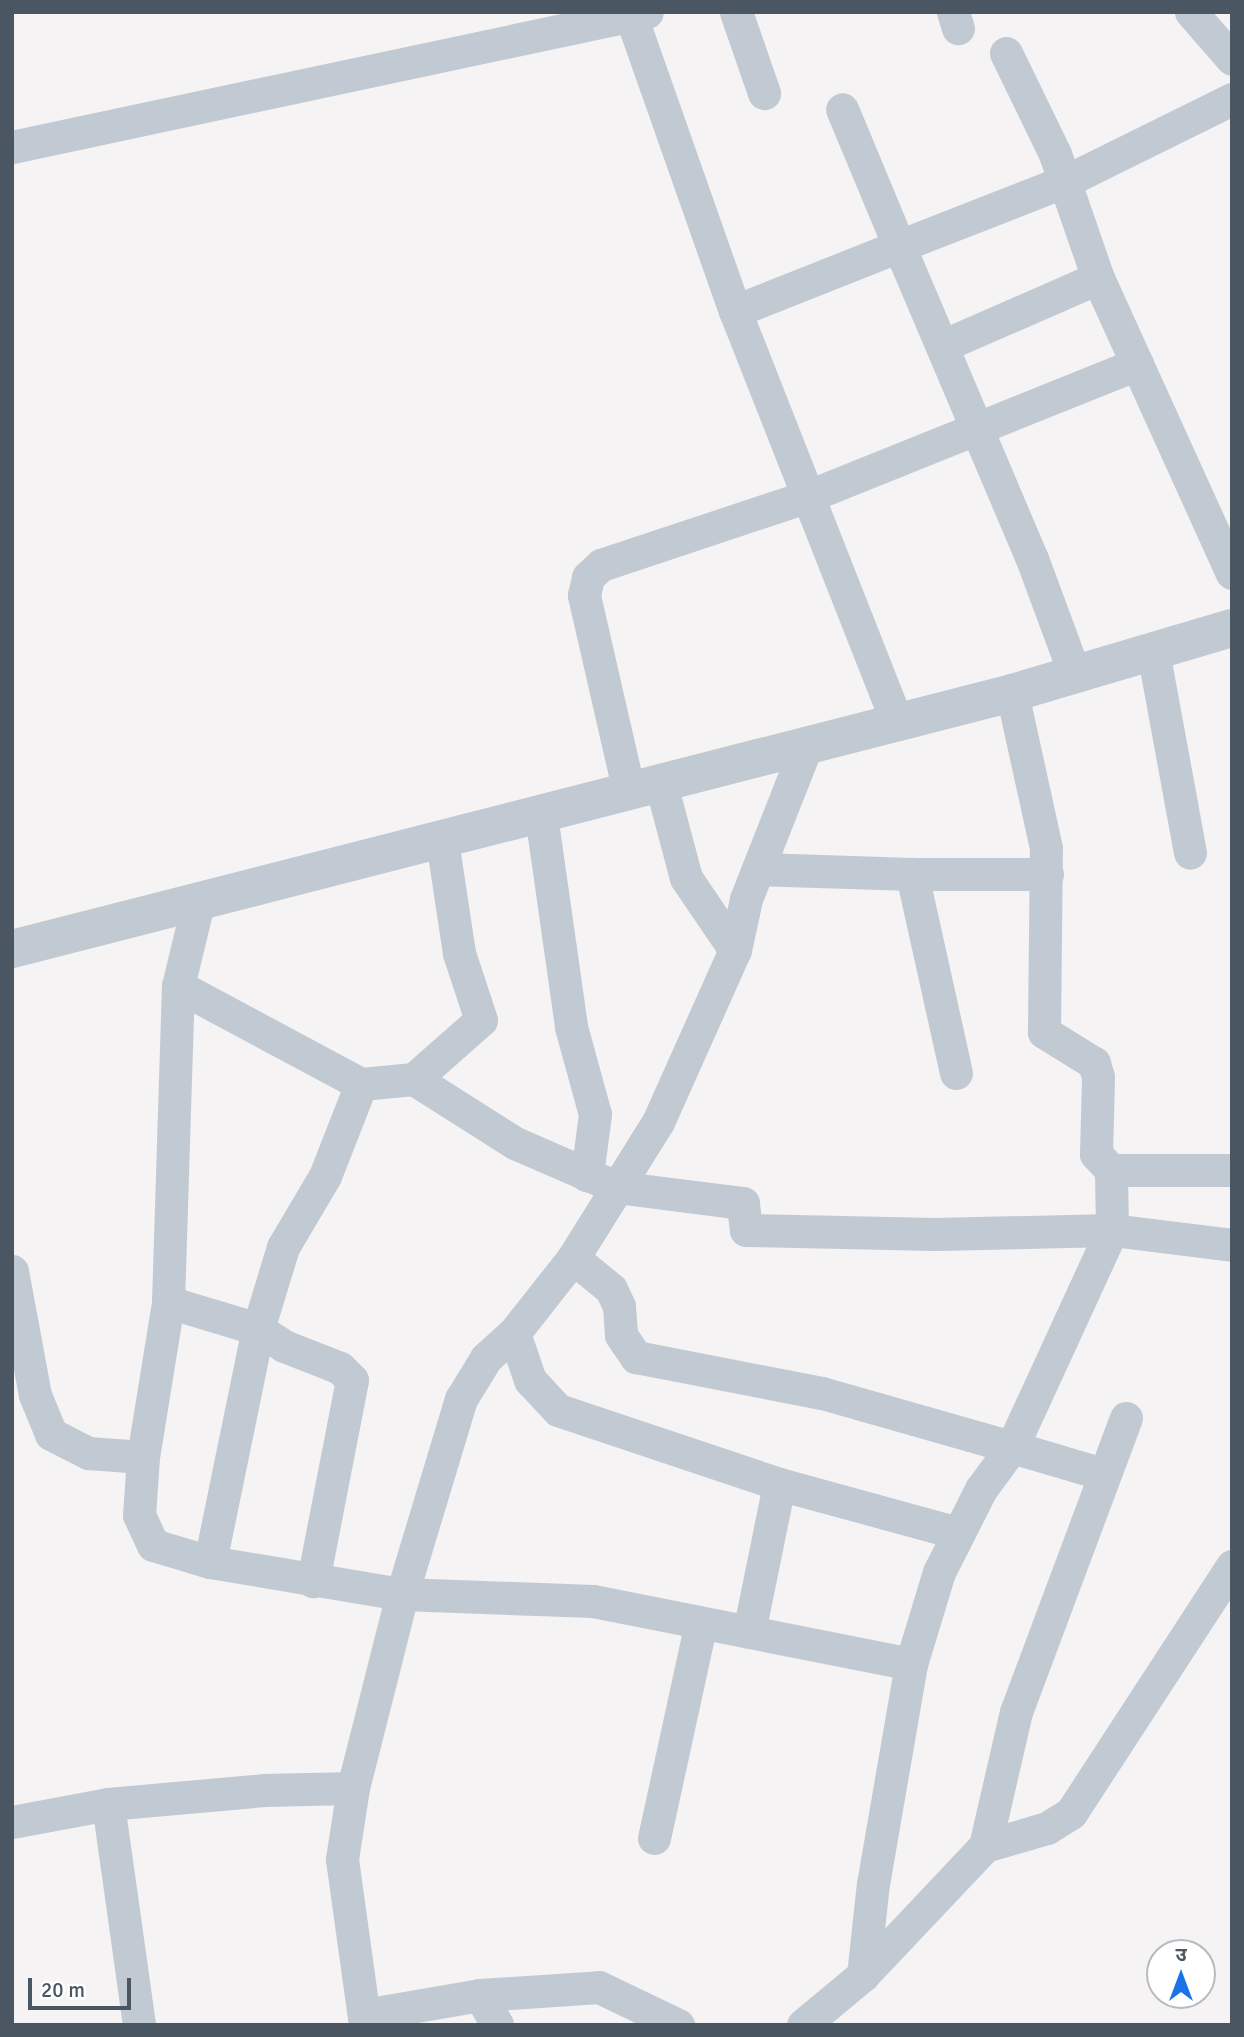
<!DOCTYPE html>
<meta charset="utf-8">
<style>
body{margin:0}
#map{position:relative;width:1244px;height:2037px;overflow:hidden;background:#f5f3f3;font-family:Signika,"Noto Sans Devanagari",sans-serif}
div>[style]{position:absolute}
.minor>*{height:33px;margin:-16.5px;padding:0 16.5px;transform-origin:16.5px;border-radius:16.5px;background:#c1cad2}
.tertiary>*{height:38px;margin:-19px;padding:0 19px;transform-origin:19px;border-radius:19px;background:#c1cad2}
span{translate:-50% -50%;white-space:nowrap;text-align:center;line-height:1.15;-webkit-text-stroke:6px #fff;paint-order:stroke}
.frame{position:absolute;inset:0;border:14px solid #4a5661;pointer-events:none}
.north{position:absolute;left:1146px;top:1939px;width:70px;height:70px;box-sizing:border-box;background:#fff;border:2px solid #b7bbc0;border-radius:50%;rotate:0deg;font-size:19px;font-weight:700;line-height:28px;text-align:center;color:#4a5661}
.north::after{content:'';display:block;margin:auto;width:24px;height:32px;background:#1a73e8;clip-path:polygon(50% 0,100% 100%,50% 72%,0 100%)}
.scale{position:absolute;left:28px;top:1978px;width:103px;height:32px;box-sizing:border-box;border:4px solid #4a5661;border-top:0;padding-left:9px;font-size:21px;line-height:24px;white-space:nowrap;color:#4a5661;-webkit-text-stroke:5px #fff;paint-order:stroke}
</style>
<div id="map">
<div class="minor">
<i style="left:736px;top:12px;width:86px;rotate:70.9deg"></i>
<i style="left:953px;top:12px;width:17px;rotate:73deg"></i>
<i style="left:1191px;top:12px;width:62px;rotate:48.9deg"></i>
<i style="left:631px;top:16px;width:313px;rotate:70.6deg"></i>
<i style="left:735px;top:311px;width:443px;rotate:68.5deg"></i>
<i style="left:1006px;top:53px;width:112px;rotate:64.1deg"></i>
<i style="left:1055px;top:154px;width:131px;rotate:70.9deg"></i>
<i style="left:1098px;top:278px;width:324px;rotate:65.6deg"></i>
<i style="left:12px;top:147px;width:649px;rotate:-12deg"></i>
<i style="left:735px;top:311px;width:176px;rotate:-21.6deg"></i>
<i style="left:899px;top:246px;width:148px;rotate:-112.6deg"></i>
<i style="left:942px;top:346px;width:170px;rotate:-23.6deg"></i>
<i style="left:1153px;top:651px;width:205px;rotate:79.6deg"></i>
<i style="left:1075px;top:675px;width:124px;rotate:-110.3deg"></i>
<i style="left:1032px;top:559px;width:340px;rotate:-113deg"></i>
<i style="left:899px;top:246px;width:179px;rotate:-21.3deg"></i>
<i style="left:1066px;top:181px;width:185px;rotate:-26.3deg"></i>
<i style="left:661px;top:784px;width:97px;rotate:75.1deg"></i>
<i style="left:686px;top:878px;width:87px;rotate:55.8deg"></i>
<i style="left:629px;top:792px;width:202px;rotate:-102.9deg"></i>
<i style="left:584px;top:595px;width:18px;rotate:-77deg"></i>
<i style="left:588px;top:577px;width:18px;rotate:-43deg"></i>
<i style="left:601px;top:565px;width:216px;rotate:-18.4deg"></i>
<i style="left:806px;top:497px;width:357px;rotate:-21.9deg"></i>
<i style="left:541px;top:815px;width:214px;rotate:81.9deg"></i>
<i style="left:571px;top:1027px;width:90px;rotate:74.6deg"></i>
<i style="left:595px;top:1114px;width:62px;rotate:97.5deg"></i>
<i style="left:758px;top:869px;width:154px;rotate:1.9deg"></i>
<i style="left:178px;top:986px;width:208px;rotate:28.2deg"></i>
<i style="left:361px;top:1084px;width:53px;rotate:-5.4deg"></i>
<i style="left:414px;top:1079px;width:120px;rotate:32.4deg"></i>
<i style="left:515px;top:1143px;width:110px;rotate:23.5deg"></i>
<i style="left:616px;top:1187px;width:128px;rotate:7.2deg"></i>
<i style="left:743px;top:1203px;width:27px;rotate:84deg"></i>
<i style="left:746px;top:1230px;width:189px;rotate:1.2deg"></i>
<i style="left:935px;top:1234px;width:177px;rotate:-1.3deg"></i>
<i style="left:1112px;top:1230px;width:60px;rotate:-91deg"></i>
<i style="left:1111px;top:1170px;width:22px;rotate:-133deg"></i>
<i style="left:1096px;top:1154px;width:77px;rotate:-88.5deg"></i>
<i style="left:1098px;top:1077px;width:15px;rotate:-106deg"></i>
<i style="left:1094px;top:1063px;width:59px;rotate:-148.2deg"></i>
<i style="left:1044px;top:1032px;width:184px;rotate:-89.4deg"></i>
<i style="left:1046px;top:848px;width:159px;rotate:-102.4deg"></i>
<i style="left:956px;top:1073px;width:204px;rotate:-102.5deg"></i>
<i style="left:912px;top:874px;width:135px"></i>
<i style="left:414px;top:1079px;width:89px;rotate:-41.4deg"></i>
<i style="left:481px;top:1020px;width:71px;rotate:-108.2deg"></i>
<i style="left:459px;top:953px;width:114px;rotate:-98.6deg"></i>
<i style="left:1111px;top:1170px;width:121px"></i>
<i style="left:573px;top:1258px;width:49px;rotate:39.2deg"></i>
<i style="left:611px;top:1289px;width:19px;rotate:65deg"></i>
<i style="left:619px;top:1306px;width:29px;rotate:86deg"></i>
<i style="left:621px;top:1335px;width:27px;rotate:56deg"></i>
<i style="left:636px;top:1357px;width:189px;rotate:11deg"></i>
<i style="left:822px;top:1393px;width:198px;rotate:15.9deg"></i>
<i style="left:1012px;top:1447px;width:52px;rotate:126.4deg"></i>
<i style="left:981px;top:1489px;width:93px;rotate:116.8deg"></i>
<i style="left:939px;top:1572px;width:96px;rotate:106.9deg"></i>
<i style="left:911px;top:1664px;width:222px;rotate:99.8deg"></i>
<i style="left:873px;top:1883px;width:93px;rotate:96.2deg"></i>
<i style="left:12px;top:1271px;width:126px;rotate:79.5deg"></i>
<i style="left:35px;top:1395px;width:42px;rotate:67.7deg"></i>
<i style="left:51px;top:1434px;width:42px;rotate:27.2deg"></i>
<i style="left:88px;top:1453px;width:55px;rotate:4.2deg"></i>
<i style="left:143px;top:1457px;width:58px;rotate:93.9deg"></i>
<i style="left:139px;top:1515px;width:33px;rotate:65deg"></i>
<i style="left:153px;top:1545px;width:59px;rotate:16.6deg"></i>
<i style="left:210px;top:1562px;width:195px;rotate:9.5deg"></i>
<i style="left:402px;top:1594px;width:191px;rotate:2.1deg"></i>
<i style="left:593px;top:1601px;width:324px;rotate:11.2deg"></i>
<i style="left:168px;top:1302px;width:94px;rotate:16.7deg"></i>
<i style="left:258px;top:1329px;width:86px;rotate:-73deg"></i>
<i style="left:283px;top:1247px;width:82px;rotate:-59.4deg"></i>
<i style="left:325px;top:1176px;width:99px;rotate:-68.6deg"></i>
<i style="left:514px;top:1333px;width:50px;rotate:71.2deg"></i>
<i style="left:530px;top:1380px;width:41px;rotate:47deg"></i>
<i style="left:558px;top:1410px;width:233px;rotate:18.5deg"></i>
<i style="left:779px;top:1484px;width:186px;rotate:15.3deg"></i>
<i style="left:143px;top:1457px;width:157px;rotate:-80.8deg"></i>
<i style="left:168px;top:1302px;width:316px;rotate:-88.2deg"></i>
<i style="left:178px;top:986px;width:89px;rotate:-76.4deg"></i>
<i style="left:1103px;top:1474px;width:95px;rotate:-163.5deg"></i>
<i style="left:1012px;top:1447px;width:239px;rotate:-65.3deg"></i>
<i style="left:1112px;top:1230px;width:121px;rotate:7.1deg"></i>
<i style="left:210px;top:1562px;width:238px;rotate:-78.4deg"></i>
<i style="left:258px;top:1329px;width:31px;rotate:33deg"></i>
<i style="left:284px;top:1346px;width:60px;rotate:21.4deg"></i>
<i style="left:340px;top:1368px;width:17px;rotate:45deg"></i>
<i style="left:352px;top:1380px;width:205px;rotate:101deg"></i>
<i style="left:749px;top:1632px;width:151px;rotate:-78.5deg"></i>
<i style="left:108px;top:1804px;width:157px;rotate:-5.1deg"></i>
<i style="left:264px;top:1790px;width:89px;rotate:-1.3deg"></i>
<i style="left:12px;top:1822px;width:98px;rotate:-10.6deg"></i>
<i style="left:108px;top:1804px;width:223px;rotate:82deg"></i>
<i style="left:654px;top:1838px;width:220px;rotate:-77.7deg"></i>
<i style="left:985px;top:1846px;width:65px;rotate:-16.2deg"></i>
<i style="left:1047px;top:1828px;width:28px;rotate:-32deg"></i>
<i style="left:1071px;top:1813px;width:295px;rotate:-56.9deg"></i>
<i style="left:480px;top:1995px;width:34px;rotate:60deg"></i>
<i style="left:364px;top:2015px;width:118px;rotate:-9.8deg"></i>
<i style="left:480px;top:1995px;width:119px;rotate:-3.8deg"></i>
<i style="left:599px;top:1987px;width:88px;rotate:25.7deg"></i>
<i style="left:365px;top:2025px;width:168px;rotate:-97.9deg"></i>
<i style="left:342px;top:1859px;width:72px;rotate:-81.2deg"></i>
<i style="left:353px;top:1788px;width:200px;rotate:-75.8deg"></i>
<i style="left:402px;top:1594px;width:204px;rotate:-73.2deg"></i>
<i style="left:461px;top:1399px;width:48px;rotate:-58.6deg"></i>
<i style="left:486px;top:1358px;width:38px;rotate:-42deg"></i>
<i style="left:514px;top:1333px;width:95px;rotate:-51.8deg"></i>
<i style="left:573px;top:1258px;width:160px;rotate:-58deg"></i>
<i style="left:658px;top:1122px;width:188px;rotate:-65.9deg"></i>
<i style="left:735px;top:950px;width:52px;rotate:-77.8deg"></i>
<i style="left:746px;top:899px;width:163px;rotate:-68.5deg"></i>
<i style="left:803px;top:2025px;width:78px;rotate:-39.8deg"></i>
<i style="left:863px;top:1975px;width:178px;rotate:-46.6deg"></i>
<i style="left:985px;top:1846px;width:138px;rotate:-77deg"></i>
<i style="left:1016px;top:1712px;width:314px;rotate:-69.5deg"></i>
</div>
<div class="tertiary">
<i style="left:12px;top:949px;width:1032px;rotate:-14.36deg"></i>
<i style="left:1012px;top:693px;width:229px;rotate:-16.5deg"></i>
</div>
<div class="frame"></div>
<div class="north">उ</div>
<div class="scale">20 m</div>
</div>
